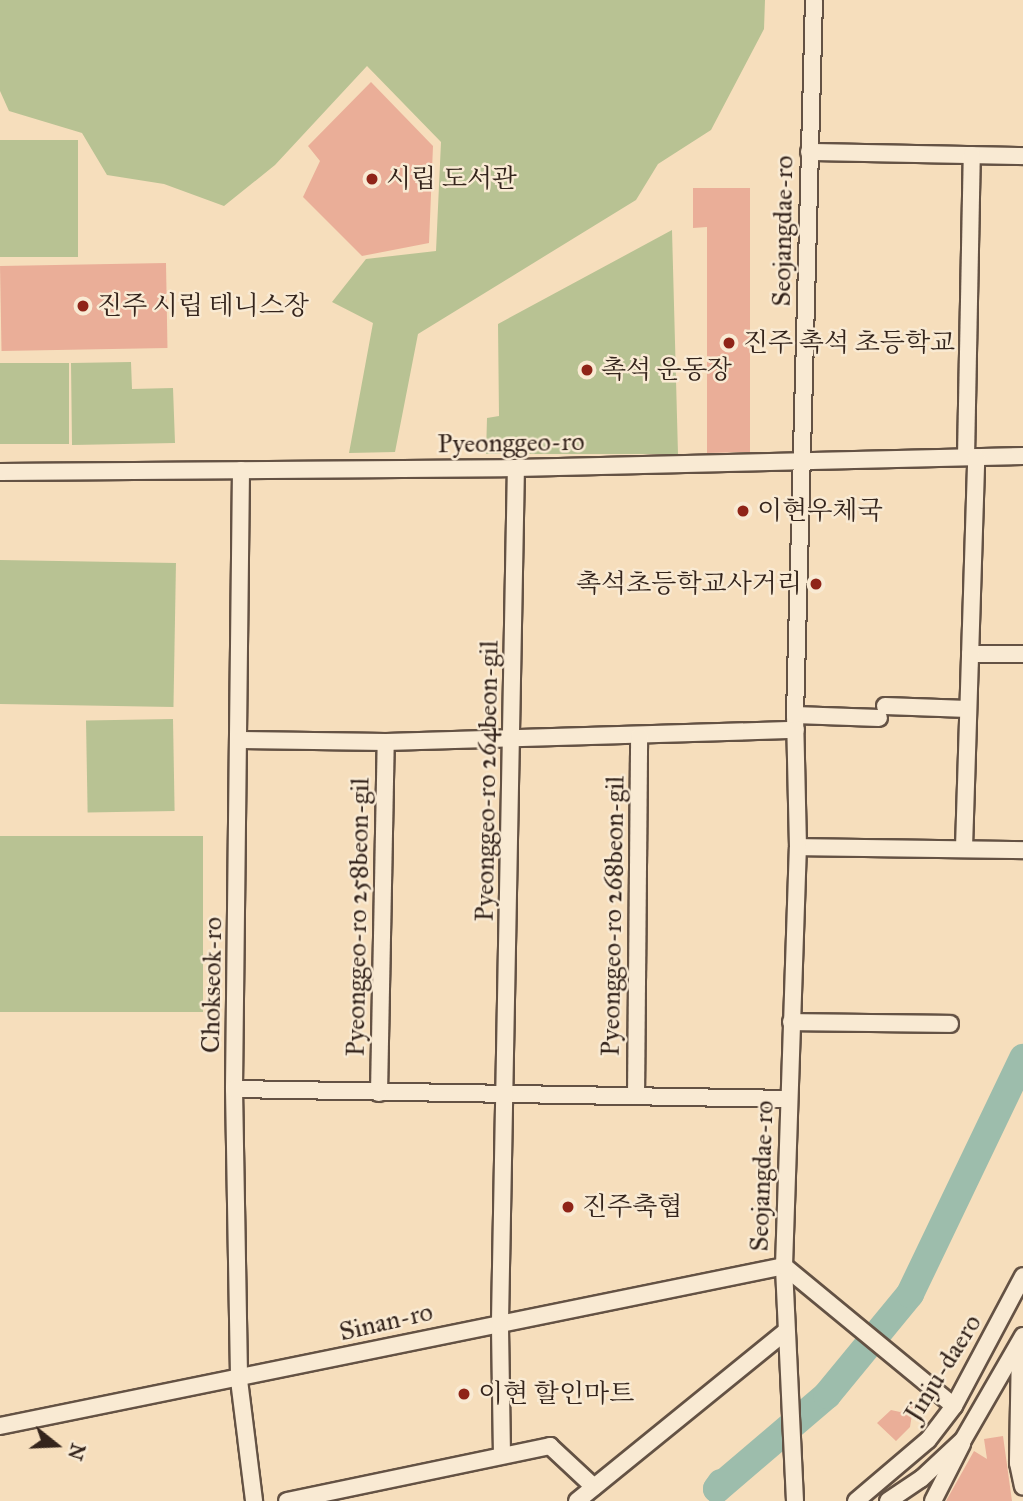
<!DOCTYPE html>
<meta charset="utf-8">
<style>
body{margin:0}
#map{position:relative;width:1023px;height:1501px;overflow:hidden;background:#f6debc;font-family:"IM FELL Great Primer","Noto Serif KR",serif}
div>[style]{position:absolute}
.green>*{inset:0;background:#b8c293;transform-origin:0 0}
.river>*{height:28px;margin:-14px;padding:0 14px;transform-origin:14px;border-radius:14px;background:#9dbdac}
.building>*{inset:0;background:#eaae98;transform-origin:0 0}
.roads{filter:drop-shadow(2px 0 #645244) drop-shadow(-2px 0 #645244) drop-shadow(0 2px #645244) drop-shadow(0 -2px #645244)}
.minor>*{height:16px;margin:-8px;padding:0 8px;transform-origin:8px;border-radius:8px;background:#f9ead3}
.dots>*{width:19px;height:19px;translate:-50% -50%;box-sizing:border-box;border:4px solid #f9ead3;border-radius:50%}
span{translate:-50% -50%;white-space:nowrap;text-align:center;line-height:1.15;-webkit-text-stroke:5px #f9ead3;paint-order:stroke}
.poi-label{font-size:26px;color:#34241c}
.left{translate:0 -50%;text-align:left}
.right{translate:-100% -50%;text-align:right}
.street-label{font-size:26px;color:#34241c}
.north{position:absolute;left:21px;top:1410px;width:70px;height:70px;-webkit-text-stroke:5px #f9ead3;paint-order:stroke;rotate:108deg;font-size:19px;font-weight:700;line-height:28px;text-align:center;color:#34241c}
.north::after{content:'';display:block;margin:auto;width:24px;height:32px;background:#34241c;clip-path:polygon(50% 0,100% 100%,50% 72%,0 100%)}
</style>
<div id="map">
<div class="green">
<i style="clip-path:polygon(0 0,765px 0,764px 29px,711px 130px,658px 164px,636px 200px,418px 334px,395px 452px,349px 453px,373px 323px,332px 302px,366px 259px,436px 251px,441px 142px,367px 66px,275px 165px,224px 206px,164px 184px,107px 175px,82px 133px,9px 111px,0 91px)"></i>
<i style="left:0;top:140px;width:78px;height:117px"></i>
<i style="clip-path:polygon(672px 230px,678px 454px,486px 454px,487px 418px,499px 416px,498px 324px)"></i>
<i style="clip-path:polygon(131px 362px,132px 389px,173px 388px,175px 443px,72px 445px,71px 363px)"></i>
<i style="left:0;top:363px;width:69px;height:81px"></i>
<i style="left:0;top:560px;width:176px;height:144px;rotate:1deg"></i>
<i style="left:173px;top:719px;width:92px;height:87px;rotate:89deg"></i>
<i style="left:0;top:836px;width:203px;height:176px"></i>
</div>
<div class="river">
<i style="left:721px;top:1483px;width:7px;rotate:124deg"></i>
<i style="left:717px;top:1489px;width:145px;rotate:-40.5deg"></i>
<i style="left:827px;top:1395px;width:131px;rotate:-50.6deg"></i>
<i style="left:910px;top:1294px;width:262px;rotate:-64.4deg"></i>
</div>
<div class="building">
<i style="clip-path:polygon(371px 82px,433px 146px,429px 243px,362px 256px,303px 197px,320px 161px,308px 146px)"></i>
<i style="clip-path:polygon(693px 188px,750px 188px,750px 452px,707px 453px,707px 227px,693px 228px)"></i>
<i style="left:166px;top:263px;width:85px;height:166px;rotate:89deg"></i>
<i style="clip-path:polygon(914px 1402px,910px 1427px,896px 1441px,877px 1423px,891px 1410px,900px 1412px)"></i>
<i style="clip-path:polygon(1003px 1436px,1012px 1501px,946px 1501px,974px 1451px,987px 1459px,984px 1439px)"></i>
</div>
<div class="roads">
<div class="minor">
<i style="left:809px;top:152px;width:214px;rotate:1.1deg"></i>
<i style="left:966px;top:457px;width:302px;rotate:-88.9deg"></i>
<i style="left:241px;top:470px;width:619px;rotate:90.65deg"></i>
<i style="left:234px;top:1089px;width:291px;rotate:89deg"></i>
<i style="left:239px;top:1380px;width:122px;rotate:82.9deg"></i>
<i style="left:0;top:472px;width:516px;rotate:-0.44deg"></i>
<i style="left:516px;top:468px;width:507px;rotate:-1.36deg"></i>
<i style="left:970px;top:654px;width:53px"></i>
<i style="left:885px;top:706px;width:83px;rotate:2.1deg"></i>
<i style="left:795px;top:715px;width:84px;rotate:2deg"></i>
<i style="left:241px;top:740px;width:145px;rotate:0.8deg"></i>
<i style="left:386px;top:742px;width:410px;rotate:-1.7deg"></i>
<i style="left:798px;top:847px;width:225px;rotate:0.8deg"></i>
<i style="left:964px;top:848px;width:391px;rotate:-88.2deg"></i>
<i style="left:791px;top:1022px;width:159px;rotate:0.7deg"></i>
<i style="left:234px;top:1089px;width:555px;rotate:1.03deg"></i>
<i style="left:379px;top:1093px;width:351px;rotate:-88.9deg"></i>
<i style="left:636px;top:1096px;width:360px;rotate:-89.5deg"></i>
<i style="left:1020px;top:1346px;width:117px;rotate:91deg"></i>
<i style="left:1018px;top:1463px;width:24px;rotate:78deg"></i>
<i style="left:0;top:1426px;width:800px;rotate:-11.53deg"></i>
<i style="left:784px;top:1266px;width:220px;rotate:39.5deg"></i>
<i style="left:502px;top:1455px;width:134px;rotate:-90.9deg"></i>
<i style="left:500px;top:1321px;width:853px;rotate:-88.93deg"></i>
<i style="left:287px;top:1501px;width:269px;rotate:-11.8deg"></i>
<i style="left:550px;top:1446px;width:60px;rotate:43deg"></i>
<i style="left:577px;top:1501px;width:268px;rotate:-39.1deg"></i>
<i style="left:795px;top:1501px;width:235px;rotate:-92.7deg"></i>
<i style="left:784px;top:1266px;width:419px;rotate:-88.1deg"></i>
<i style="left:798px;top:847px;width:132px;rotate:-91.3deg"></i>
<i style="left:795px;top:715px;width:715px;rotate:-88.48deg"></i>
<i style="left:856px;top:1501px;width:94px;rotate:-40.3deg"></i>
<i style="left:928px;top:1440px;width:43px;rotate:-52.6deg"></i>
<i style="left:954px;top:1406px;width:147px;rotate:-62deg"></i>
<i style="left:888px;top:1501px;width:40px;rotate:-34deg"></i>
<i style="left:921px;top:1479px;width:57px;rotate:-42.9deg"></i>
<i style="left:963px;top:1440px;width:120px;rotate:-60deg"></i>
<i style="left:933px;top:1501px;width:64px;rotate:-63deg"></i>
</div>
</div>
<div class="dots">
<i style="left:372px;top:179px;background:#8f2418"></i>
<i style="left:83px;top:306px;background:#8f2418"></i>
<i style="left:729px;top:343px;background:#8f2418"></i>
<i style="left:587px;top:370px;background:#8f2418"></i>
<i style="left:743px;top:511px;background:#8f2418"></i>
<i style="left:816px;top:584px;background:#8f2418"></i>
<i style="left:568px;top:1207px;background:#8f2418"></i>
<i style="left:464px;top:1394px;background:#8f2418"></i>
</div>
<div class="poi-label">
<span class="left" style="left:386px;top:179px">시립 도서관</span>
<span class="left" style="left:97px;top:306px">진주 시립 테니스장</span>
<span class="left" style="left:743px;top:343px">진주 촉석 초등학교</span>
<span class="left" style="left:601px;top:370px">촉석 운동장</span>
<span class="left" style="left:757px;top:511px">이현우체국</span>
<span class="right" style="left:802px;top:584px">촉석초등학교사거리</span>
<span class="left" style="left:582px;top:1207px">진주축협</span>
<span class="left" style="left:478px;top:1394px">이현 할인마트</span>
</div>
<div class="street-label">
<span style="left:783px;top:231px;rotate:-89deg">Seojangdae-ro</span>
<span style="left:511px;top:443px;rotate:-1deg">Pyeonggeo-ro</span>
<span style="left:487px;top:781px;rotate:-89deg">Pyeonggeo-ro 264beon-gil</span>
<span style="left:613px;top:916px;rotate:-89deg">Pyeonggeo-ro 268beon-gil</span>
<span style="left:358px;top:917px;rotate:-89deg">Pyeonggeo-ro 258beon-gil</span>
<span style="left:212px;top:985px;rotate:-89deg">Chokseok-ro</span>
<span style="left:762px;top:1176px;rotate:-88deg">Seojangdae-ro</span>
<span style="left:386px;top:1322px;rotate:-13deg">Sinan-ro</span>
<span style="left:943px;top:1368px;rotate:-58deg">Jinju-daero</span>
</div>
<div class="north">N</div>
</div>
